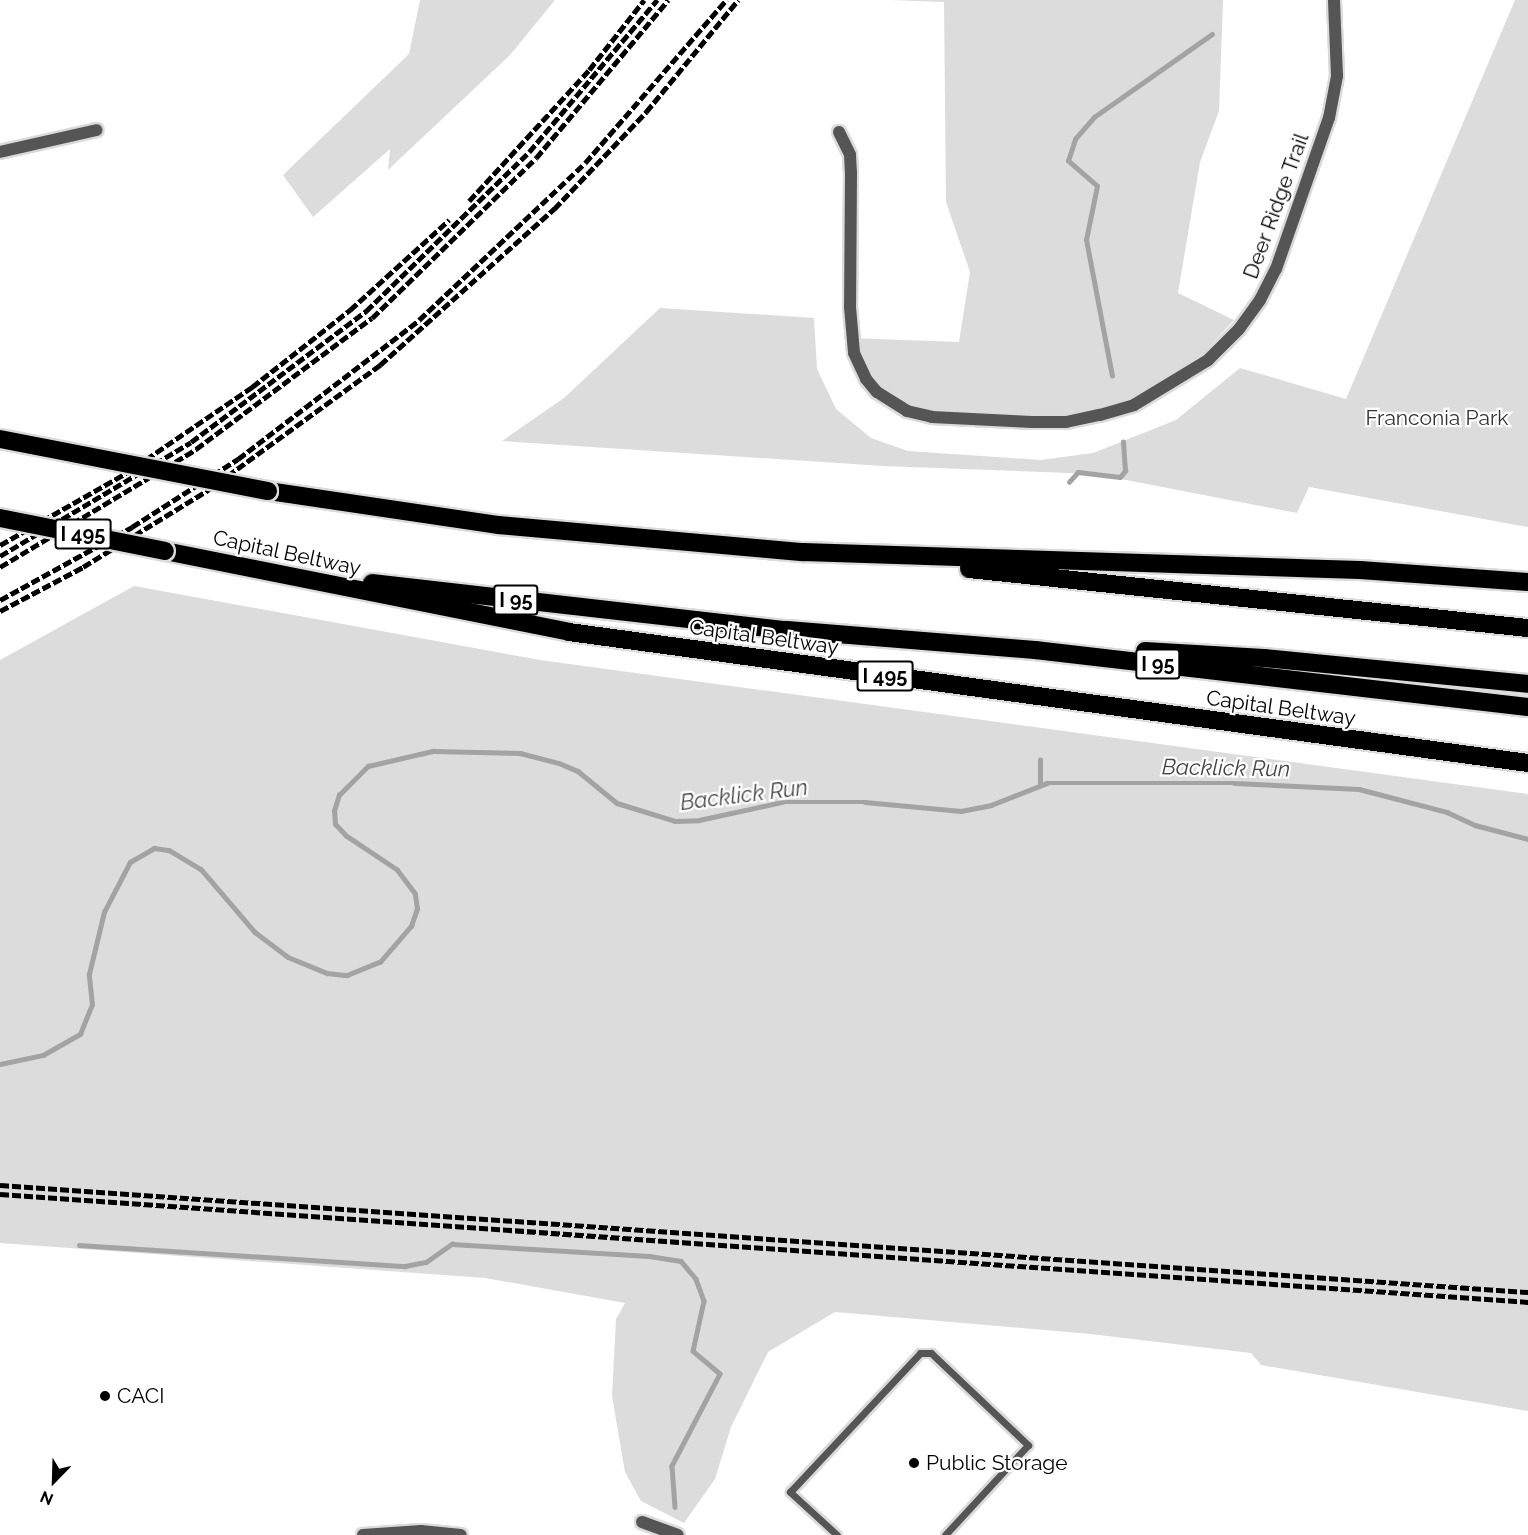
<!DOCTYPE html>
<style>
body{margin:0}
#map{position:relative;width:1528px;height:1535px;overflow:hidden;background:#fff;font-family:Raleway,sans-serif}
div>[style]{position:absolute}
.green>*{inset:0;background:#dcdcdc}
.stream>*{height:4.5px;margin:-2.25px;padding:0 2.25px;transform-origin:2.25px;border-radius:2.25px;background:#a3a3a3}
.roads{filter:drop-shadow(2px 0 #dbdbdb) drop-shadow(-2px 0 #dbdbdb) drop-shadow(0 2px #dbdbdb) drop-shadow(0 -2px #dbdbdb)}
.lane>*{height:7px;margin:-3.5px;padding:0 3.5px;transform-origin:3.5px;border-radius:3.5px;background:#555}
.street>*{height:12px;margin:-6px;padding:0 6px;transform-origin:6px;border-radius:6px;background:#555}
.highway>*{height:18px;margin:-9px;padding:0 9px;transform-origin:9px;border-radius:9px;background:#000}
.rail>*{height:4.5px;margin-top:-2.25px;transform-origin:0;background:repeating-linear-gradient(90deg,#000 0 9px,transparent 0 12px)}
.bridges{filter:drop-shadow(2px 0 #dbdbdb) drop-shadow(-2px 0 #dbdbdb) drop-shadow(0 2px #dbdbdb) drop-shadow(0 -2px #dbdbdb)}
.highway-bridge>*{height:18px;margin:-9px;padding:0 9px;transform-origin:9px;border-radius:9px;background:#000}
.dots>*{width:16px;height:16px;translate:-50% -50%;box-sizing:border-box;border:3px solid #fff;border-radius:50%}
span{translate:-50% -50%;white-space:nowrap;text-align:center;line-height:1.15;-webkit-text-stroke:4.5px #fff;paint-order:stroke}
.shield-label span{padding:2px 4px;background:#fff;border:2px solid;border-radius:4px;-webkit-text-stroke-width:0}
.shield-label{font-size:20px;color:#000;font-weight:700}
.street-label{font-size:21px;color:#000}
.park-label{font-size:21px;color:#333}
.poi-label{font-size:21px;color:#000}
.left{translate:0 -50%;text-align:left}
.water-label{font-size:22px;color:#444;font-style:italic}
.north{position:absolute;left:24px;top:1451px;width:60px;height:60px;-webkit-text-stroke:4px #fff;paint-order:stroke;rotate:203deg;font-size:16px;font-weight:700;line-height:24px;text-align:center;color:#000}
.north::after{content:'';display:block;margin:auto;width:21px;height:27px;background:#000;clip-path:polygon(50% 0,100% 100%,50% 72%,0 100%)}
</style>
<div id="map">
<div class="green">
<i style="clip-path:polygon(420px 0,555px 0,510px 55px,388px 170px,390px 149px,313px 217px,283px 175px,409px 54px)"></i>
<i style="clip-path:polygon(890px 0,1223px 0,1219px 111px,1200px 162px,1178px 293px,1234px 320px,1192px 365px,1145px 397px,1095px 416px,913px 416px,893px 410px,873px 397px,858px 378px,848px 338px,959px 342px,970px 272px,946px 202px,944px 2px)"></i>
<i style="clip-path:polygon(1515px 0,1528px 0,1528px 527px,1309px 487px,1297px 513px,1095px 474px,883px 466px,502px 441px,564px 398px,660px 308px,814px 318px,817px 369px,836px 409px,871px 438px,908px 451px,1041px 460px,1093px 453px,1176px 420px,1240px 368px,1346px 399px)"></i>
<i style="clip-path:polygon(134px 586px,540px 660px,1528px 794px,1528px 1411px,1261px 1365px,1251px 1353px,1090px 1334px,835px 1312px,768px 1352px,731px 1427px,715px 1479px,684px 1523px,641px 1501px,625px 1472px,612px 1396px,616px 1319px,625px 1303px,485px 1278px,0 1243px,0 660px)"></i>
</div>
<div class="stream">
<i style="left:1112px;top:376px;width:138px;rotate:-100.8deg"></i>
<i style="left:1086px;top:240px;width:55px;rotate:-78.5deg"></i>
<i style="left:1097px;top:186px;width:38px;rotate:-139deg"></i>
<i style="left:1068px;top:161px;width:23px;rotate:-72deg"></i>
<i style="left:1075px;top:139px;width:29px;rotate:-49deg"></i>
<i style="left:1094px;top:117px;width:144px;rotate:-35.1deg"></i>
<i style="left:1069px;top:482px;width:13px;rotate:-48deg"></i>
<i style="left:1078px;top:472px;width:42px;rotate:6.8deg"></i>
<i style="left:1120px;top:477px;width:8px;rotate:-50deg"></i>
<i style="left:1125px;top:471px;width:29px;rotate:-94deg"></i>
<i style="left:1040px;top:786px;width:26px;rotate:-90deg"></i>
<i style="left:0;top:1064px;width:44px;rotate:-11.8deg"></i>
<i style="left:43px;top:1055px;width:43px;rotate:-29.6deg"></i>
<i style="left:80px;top:1034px;width:31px;rotate:-68deg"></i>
<i style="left:92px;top:1005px;width:31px;rotate:-96deg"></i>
<i style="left:89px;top:974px;width:64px;rotate:-76.4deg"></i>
<i style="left:104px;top:912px;width:56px;rotate:-62.5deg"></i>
<i style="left:130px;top:862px;width:28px;rotate:-30deg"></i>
<i style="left:154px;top:848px;width:15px;rotate:8deg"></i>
<i style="left:169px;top:850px;width:37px;rotate:31deg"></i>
<i style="left:201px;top:869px;width:83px;rotate:49.4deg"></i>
<i style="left:255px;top:932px;width:41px;rotate:37.1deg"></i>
<i style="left:288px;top:957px;width:42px;rotate:22.3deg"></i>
<i style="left:327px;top:973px;width:20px;rotate:6deg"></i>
<i style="left:347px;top:975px;width:35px;rotate:-22deg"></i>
<i style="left:380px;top:962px;width:48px;rotate:-49.3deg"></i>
<i style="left:411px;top:926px;width:18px;rotate:-71deg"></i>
<i style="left:417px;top:909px;width:15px;rotate:-98deg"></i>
<i style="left:415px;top:894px;width:30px;rotate:-127deg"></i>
<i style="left:397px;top:870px;width:61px;rotate:-146.3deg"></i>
<i style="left:346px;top:836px;width:16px;rotate:-133deg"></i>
<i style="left:335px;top:824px;width:13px;rotate:-94deg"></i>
<i style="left:334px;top:811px;width:17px;rotate:-73deg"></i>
<i style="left:339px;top:795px;width:41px;rotate:-45deg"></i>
<i style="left:368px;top:766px;width:67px;rotate:-13deg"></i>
<i style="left:433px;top:751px;width:87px;rotate:1.3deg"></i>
<i style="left:520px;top:753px;width:40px;rotate:14.4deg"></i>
<i style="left:559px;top:763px;width:21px;rotate:23deg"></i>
<i style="left:578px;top:771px;width:50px;rotate:39.4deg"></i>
<i style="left:617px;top:803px;width:61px;rotate:17.2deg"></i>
<i style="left:675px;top:821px;width:24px;rotate:-2deg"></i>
<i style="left:699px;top:820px;width:85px;rotate:-12.2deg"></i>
<i style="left:782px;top:802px;width:83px"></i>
<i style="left:865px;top:802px;width:96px;rotate:5.4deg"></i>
<i style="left:961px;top:811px;width:31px;rotate:-11deg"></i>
<i style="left:991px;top:805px;width:60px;rotate:-21.4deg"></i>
<i style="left:1047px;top:783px;width:187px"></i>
<i style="left:1234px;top:783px;width:125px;rotate:2.7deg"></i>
<i style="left:1359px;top:789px;width:91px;rotate:14.6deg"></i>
<i style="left:1447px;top:812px;width:31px;rotate:25deg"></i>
<i style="left:1475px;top:825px;width:55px;rotate:14.8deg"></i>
<i style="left:79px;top:1245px;width:327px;rotate:3.7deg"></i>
<i style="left:405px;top:1266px;width:21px;rotate:-11deg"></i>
<i style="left:426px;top:1262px;width:32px;rotate:-35deg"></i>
<i style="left:452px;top:1244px;width:197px;rotate:3.5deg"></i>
<i style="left:649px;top:1256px;width:32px;rotate:9deg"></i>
<i style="left:681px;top:1261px;width:23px;rotate:50deg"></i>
<i style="left:696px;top:1279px;width:23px;rotate:70deg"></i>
<i style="left:704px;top:1301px;width:51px;rotate:102.4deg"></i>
<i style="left:693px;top:1351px;width:35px;rotate:40deg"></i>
<i style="left:720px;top:1374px;width:104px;rotate:117.6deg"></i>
<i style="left:672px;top:1466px;width:41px;rotate:85.8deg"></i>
</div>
<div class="roads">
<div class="lane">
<i style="left:837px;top:1535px;width:64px;rotate:-137.5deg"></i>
<i style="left:790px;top:1492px;width:190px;rotate:-46.9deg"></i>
<i style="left:920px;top:1353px;width:11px"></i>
<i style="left:931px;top:1353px;width:134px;rotate:43.5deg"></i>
<i style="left:1028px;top:1445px;width:122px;rotate:132.7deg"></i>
</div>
<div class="street">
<i style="left:839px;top:132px;width:25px;rotate:64deg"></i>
<i style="left:850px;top:155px;width:17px;rotate:87deg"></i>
<i style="left:851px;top:172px;width:135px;rotate:90.4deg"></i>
<i style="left:850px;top:307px;width:46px;rotate:85deg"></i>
<i style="left:854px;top:353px;width:29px;rotate:65deg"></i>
<i style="left:866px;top:379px;width:17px;rotate:50deg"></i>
<i style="left:877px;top:392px;width:36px;rotate:32deg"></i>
<i style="left:907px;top:411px;width:26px;rotate:13deg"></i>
<i style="left:932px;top:417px;width:100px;rotate:2.9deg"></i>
<i style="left:1032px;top:422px;width:34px"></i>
<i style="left:1066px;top:422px;width:35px;rotate:-12deg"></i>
<i style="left:1100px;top:415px;width:35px;rotate:-16deg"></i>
<i style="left:1134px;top:405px;width:87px;rotate:-31.3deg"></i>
<i style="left:1208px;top:360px;width:44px;rotate:-45deg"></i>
<i style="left:1239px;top:329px;width:36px;rotate:-54deg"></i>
<i style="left:1260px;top:300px;width:35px;rotate:-63deg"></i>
<i style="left:1276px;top:269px;width:160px;rotate:-70.7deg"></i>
<i style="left:1329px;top:118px;width:43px;rotate:-79.2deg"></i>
<i style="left:1337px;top:76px;width:76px;rotate:-92.3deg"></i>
<i style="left:0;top:152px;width:99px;rotate:-12.8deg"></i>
<i style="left:642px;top:1522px;width:38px;rotate:20deg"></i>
<i style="left:363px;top:1535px;width:58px;rotate:-3.9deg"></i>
<i style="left:421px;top:1531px;width:40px;rotate:5.7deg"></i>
</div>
<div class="highway">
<i style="left:268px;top:491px;width:233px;rotate:8.4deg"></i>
<i style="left:499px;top:525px;width:305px;rotate:5.1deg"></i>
<i style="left:803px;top:552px;width:557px;rotate:1.85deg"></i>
<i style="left:1360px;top:570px;width:168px;rotate:4.1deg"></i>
<i style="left:165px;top:551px;width:412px;rotate:11.3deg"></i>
<i style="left:569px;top:632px;width:968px;rotate:7.78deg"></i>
<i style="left:969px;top:569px;width:562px;rotate:6.03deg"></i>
<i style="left:372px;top:583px;width:418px;rotate:6.5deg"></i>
<i style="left:787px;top:630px;width:249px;rotate:4.6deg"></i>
<i style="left:1035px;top:650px;width:496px;rotate:6.6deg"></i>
<i style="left:1145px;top:651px;width:119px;rotate:3.4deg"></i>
<i style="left:1264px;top:658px;width:265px;rotate:5.6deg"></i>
</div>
</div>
<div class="rail">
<i style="left:469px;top:201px;width:178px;rotate:-47.5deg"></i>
<i style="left:589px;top:70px;width:89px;rotate:-51.8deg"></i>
<i style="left:0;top:545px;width:145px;rotate:-29.7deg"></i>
<i style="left:126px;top:473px;width:153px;rotate:-34.3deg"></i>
<i style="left:252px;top:387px;width:125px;rotate:-38.2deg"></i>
<i style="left:350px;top:310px;width:134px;rotate:-42.3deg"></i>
<i style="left:0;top:556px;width:222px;rotate:-30.8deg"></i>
<i style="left:191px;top:442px;width:219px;rotate:-36.8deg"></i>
<i style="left:366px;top:311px;width:228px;rotate:-44.3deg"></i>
<i style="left:529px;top:152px;width:199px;rotate:-49.9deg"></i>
<i style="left:0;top:567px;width:229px;rotate:-31deg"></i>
<i style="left:196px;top:449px;width:219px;rotate:-36.7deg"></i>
<i style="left:372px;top:318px;width:229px;rotate:-44.3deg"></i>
<i style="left:536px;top:158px;width:206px;rotate:-50.1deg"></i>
<i style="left:0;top:600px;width:151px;rotate:-28.9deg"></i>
<i style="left:132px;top:527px;width:126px;rotate:-32.7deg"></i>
<i style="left:238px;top:459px;width:228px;rotate:-37.5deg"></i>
<i style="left:419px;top:320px;width:228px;rotate:-43.4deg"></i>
<i style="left:585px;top:163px;width:216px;rotate:-49.1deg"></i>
<i style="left:0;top:611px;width:94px;rotate:-27.9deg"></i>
<i style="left:83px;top:567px;width:147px;rotate:-31.6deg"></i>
<i style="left:208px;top:490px;width:213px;rotate:-36deg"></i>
<i style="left:380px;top:365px;width:234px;rotate:-41.9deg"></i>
<i style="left:554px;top:209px;width:134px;rotate:-46.5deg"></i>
<i style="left:646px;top:112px;width:145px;rotate:-50.6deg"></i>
<i style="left:0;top:1185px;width:1532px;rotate:4.01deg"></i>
<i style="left:0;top:1194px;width:1532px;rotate:4.04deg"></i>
</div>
<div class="bridges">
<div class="highway-bridge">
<i style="left:0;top:439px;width:273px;rotate:11deg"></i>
<i style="left:0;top:518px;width:168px;rotate:11.3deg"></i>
</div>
</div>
<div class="dots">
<i style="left:105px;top:1396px;background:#000"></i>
<i style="left:914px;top:1463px;background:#000"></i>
</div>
<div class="shield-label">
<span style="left:83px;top:534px">I 495</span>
<span style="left:516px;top:600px">I 95</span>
<span style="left:1158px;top:664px">I 95</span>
<span style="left:885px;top:676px">I 495</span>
</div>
<div class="street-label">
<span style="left:1276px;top:206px;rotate:-70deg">Deer Ridge Trail</span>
<span style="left:287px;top:553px;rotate:12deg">Capital Beltway</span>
<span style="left:764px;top:637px;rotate:8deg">Capital Beltway</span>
<span style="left:1281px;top:708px;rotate:8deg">Capital Beltway</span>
</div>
<div class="park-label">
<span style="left:1437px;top:418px">Franconia Park</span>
</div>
<div class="poi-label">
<span class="left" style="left:117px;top:1396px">CACI</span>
<span class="left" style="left:926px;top:1463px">Public Storage</span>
</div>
<div class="water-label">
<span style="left:1226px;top:768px;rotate:1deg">Backlick Run</span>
<span style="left:744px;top:795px;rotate:-7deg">Backlick Run</span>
</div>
<div class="north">N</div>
</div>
